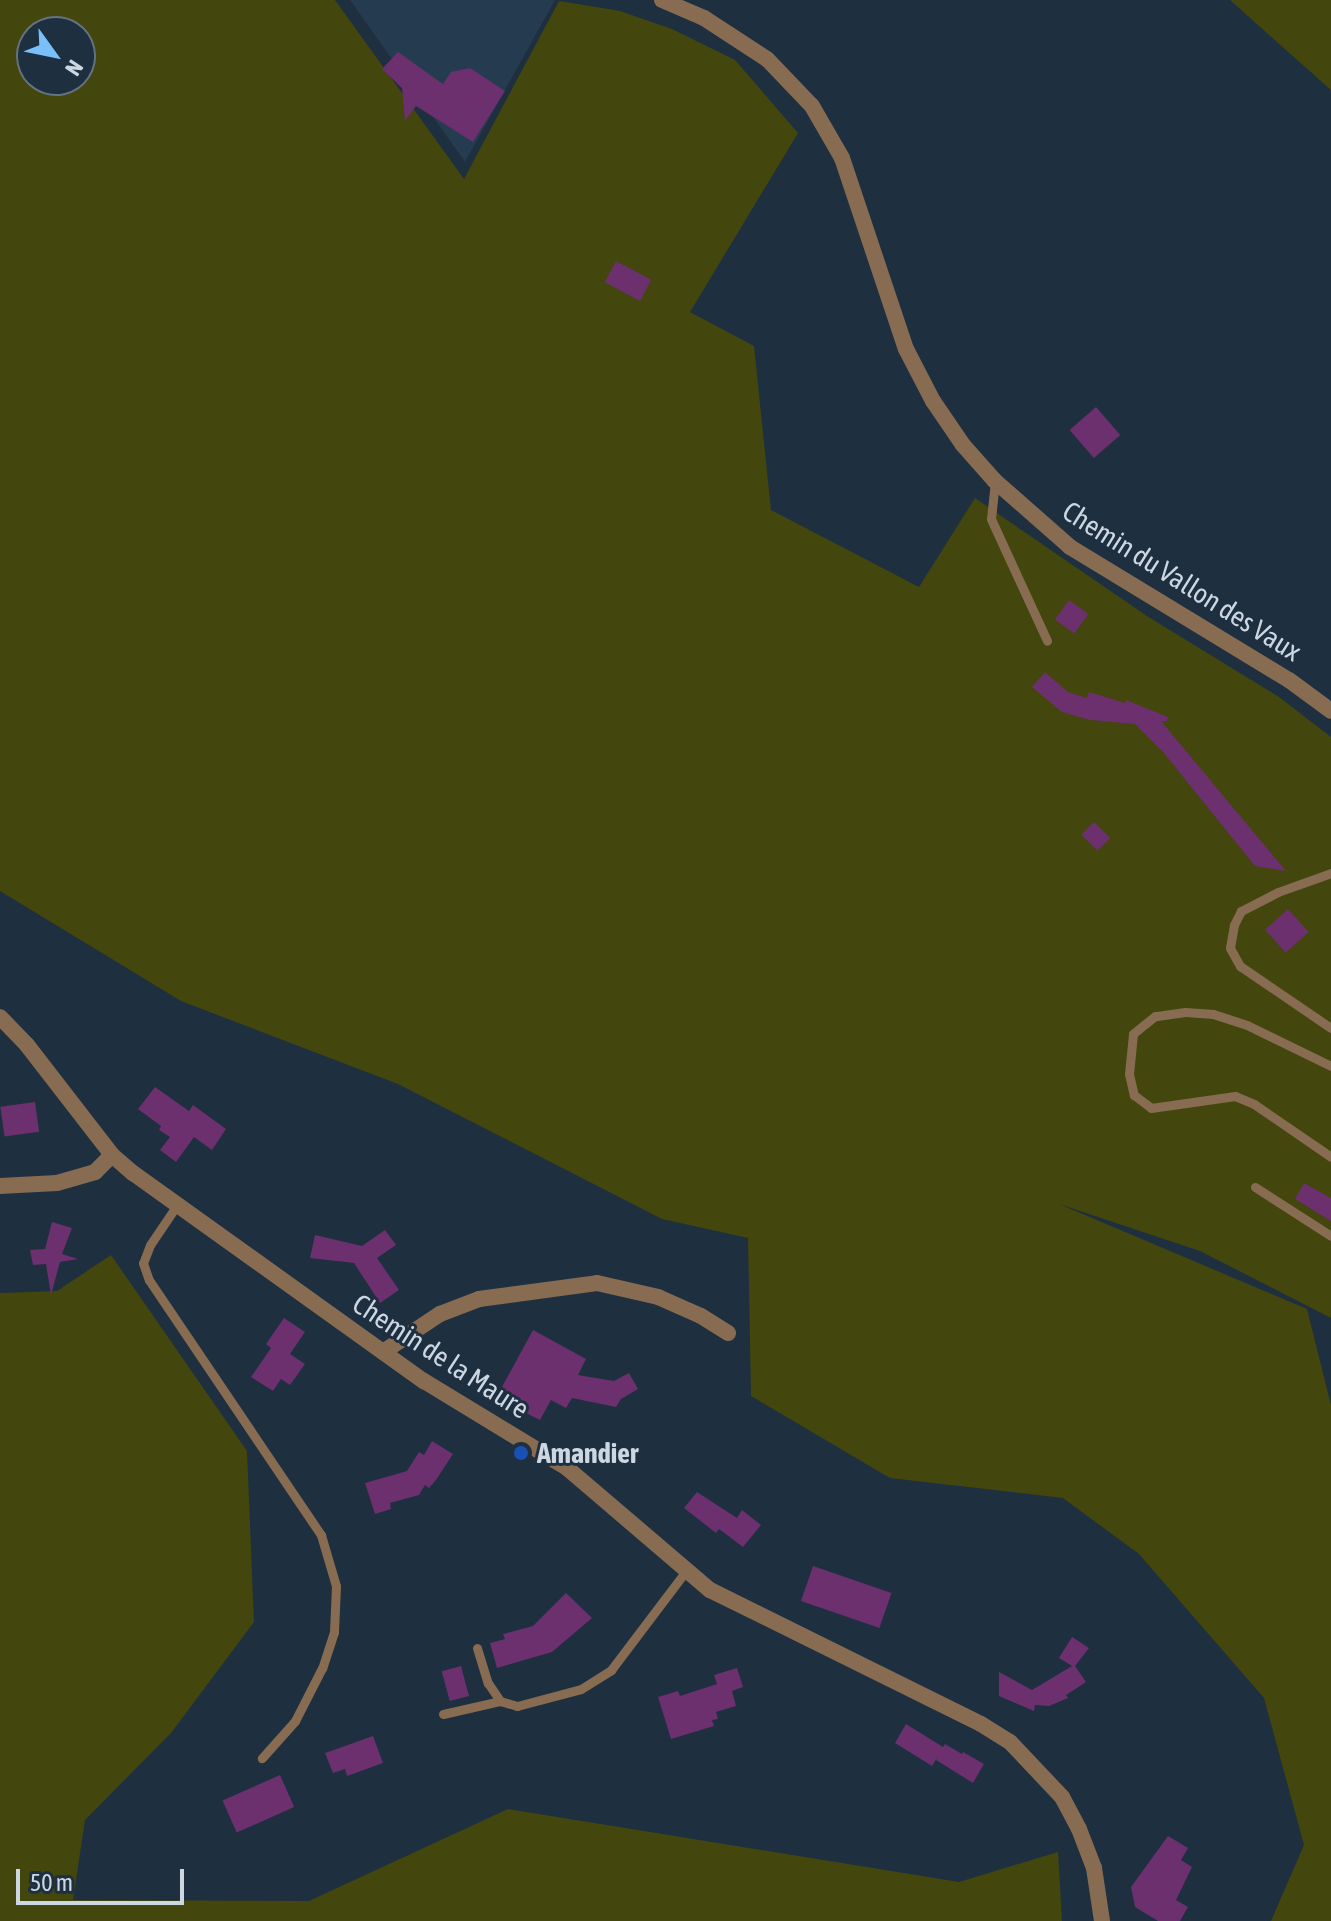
<!DOCTYPE html>
<style>
body{margin:0}
#map{position:relative;width:1331px;height:1921px;overflow:hidden;background:#1e2f40;font-family:"Asap Condensed",sans-serif}
div>[style]{position:absolute}
.built>*{inset:0;background:#253b50}
.green>*{inset:0;background:#43460d}
.building>*{inset:0;background:#6b306d;transform-origin:0 0}
.service>*{height:9px;margin:-4.5px;padding:0 4.5px;transform-origin:4.5px;border-radius:4.5px;background:#886c51}
.minor>*{height:16px;margin:-8px;padding:0 8px;transform-origin:8px;border-radius:8px;background:#886c51}
.dots>*{width:22px;height:22px;translate:-50% -50%;box-sizing:border-box;border:4px solid #1e2f40;border-radius:50%}
span{translate:-50% -50%;white-space:nowrap;text-align:center;line-height:1.15;-webkit-text-stroke:6px #1e2f40;paint-order:stroke}
.street-label{font-size:28px;color:#cdd7e2}
.poi-label{font-size:28px;color:#cdd7e2;font-weight:700}
.left{translate:0 -50%;text-align:left}
.north{position:absolute;left:16px;top:16px;width:80px;height:80px;box-sizing:border-box;background:#1e2f40;border:2px solid #647281;border-radius:50%;rotate:123deg;font-size:22px;font-weight:700;line-height:32px;text-align:center;color:#cdd7e2}
.north::after{content:'';display:block;margin:auto;width:28px;height:36px;background:#79bff8;clip-path:polygon(50% 0,100% 100%,50% 72%,0 100%)}
.scale{position:absolute;left:16px;top:1869px;width:168px;height:36px;box-sizing:border-box;border:4px solid #cdd7e2;border-top:0;padding-left:10px;font-size:24px;line-height:28px;white-space:nowrap;color:#cdd7e2;-webkit-text-stroke:6px #1e2f40;paint-order:stroke}
</style>
<div id="map">
<div class="built">
<i style="clip-path:polygon(350px 0,555px 0,465px 162px)"></i>
</div>
<div class="green">
<i style="clip-path:polygon(evenodd,0 0,335px 0,464px 179px,559px 1px,620px 11px,672px 29px,735px 60px,798px 133px,690px 312px,754px 346px,771px 510px,919px 587px,975px 498px,1147px 616px,1279px 697px,1331px 737px,1331px 1318px,1200px 1251px,1059px 1204px,1307px 1309px,1331px 1405px,1331px 1921px,1271px 1921px,1304px 1845px,1264px 1698px,1139px 1554px,1063px 1498px,890px 1478px,751px 1396px,748px 1238px,662px 1219px,398px 1084px,181px 1001px,0 891px,0 0,32px 32px,80px 32px,80px 80px,32px 80px,32px 32px)"></i>
<i style="clip-path:polygon(1230px 0,1331px 0,1331px 90px)"></i>
<i style="clip-path:polygon(111px 1255px,247px 1451px,254px 1622px,171px 1733px,85px 1820px,73px 1900px,309px 1901px,508px 1809px,959px 1882px,1058px 1852px,1062px 1921px,0 1921px,0 1293px,57px 1291px)"></i>
</div>
<div class="building">
<i style="clip-path:polygon(398px 52px,443px 84px,451px 72px,470px 68px,505px 91px,473px 142px,416px 106px,405px 121px,402px 88px,382px 69px)"></i>
<i style="left:616px;top:261px;width:40px;height:24px;rotate:28deg"></i>
<i style="left:1096px;top:407px;width:37px;height:35px;rotate:49deg"></i>
<i style="left:1069px;top:600px;width:24px;height:24px;rotate:36deg"></i>
<i style="clip-path:polygon(1045px 672px,1068px 692px,1087px 698px,1089px 692px,1125px 703px,1126px 700px,1168px 717px,1167px 721px,1161px 721px,1286px 871px,1255px 866px,1163px 752px,1135px 724px,1090px 720px,1062px 712px,1032px 687px)"></i>
<i style="left:1094px;top:822px;width:23px;height:18px;rotate:45deg"></i>
<i style="left:1288px;top:909px;width:31px;height:31px;rotate:48deg"></i>
<i style="clip-path:polygon(155px 1087px,189px 1111px,193px 1105px,226px 1129px,212px 1150px,194px 1137px,176px 1162px,160px 1150px,170px 1137px,159px 1130px,161px 1126px,138px 1109px)"></i>
<i style="left:35px;top:1102px;width:30px;height:35px;rotate:82deg"></i>
<i style="clip-path:polygon(1304px 1183px,1331px 1198px,1331px 1221px,1295px 1199px)"></i>
<i style="clip-path:polygon(52px 1222px,72px 1228px,62px 1254px,78px 1259px,60px 1262px,51px 1295px,46px 1264px,33px 1265px,30px 1250px,45px 1249px)"></i>
<i style="clip-path:polygon(385px 1230px,396px 1245px,377px 1258px,399px 1290px,380px 1303px,354px 1263px,310px 1258px,315px 1235px,362px 1246px)"></i>
<i style="clip-path:polygon(284px 1318px,305px 1332px,290px 1354px,305px 1364px,290px 1385px,281px 1379px,273px 1391px,251px 1377px,271px 1348px,266px 1344px)"></i>
<i style="clip-path:polygon(533px 1330px,586px 1359px,578px 1375px,614px 1381px,629px 1373px,638px 1389px,621px 1399px,616px 1407px,572px 1398px,566px 1408px,551px 1400px,540px 1420px,496px 1398px)"></i>
<i style="clip-path:polygon(432px 1441px,453px 1454px,436px 1480px,429px 1488px,425px 1485px,419px 1495px,390px 1503px,391px 1509px,375px 1514px,365px 1483px,407px 1471px,419px 1452px,424px 1455px)"></i>
<i style="clip-path:polygon(697px 1492px,737px 1518px,742px 1510px,761px 1525px,743px 1547px,719px 1529px,716px 1533px,684px 1508px)"></i>
<i style="left:813px;top:1566px;width:83px;height:37px;rotate:19deg"></i>
<i style="clip-path:polygon(566px 1593px,592px 1618px,552px 1652px,497px 1668px,490px 1643px,505px 1639px,503px 1634px,533px 1626px)"></i>
<i style="clip-path:polygon(1072px 1637px,1089px 1648px,1075px 1666px,1086px 1682px,1066px 1695px,1068px 1698px,1049px 1706px,1035px 1705px,1034px 1711px,999px 1696px,999px 1672px,1032px 1690px,1072px 1666px,1059px 1658px)"></i>
<i style="left:461px;top:1666px;width:31px;height:20px;rotate:75deg"></i>
<i style="clip-path:polygon(737px 1668px,743px 1687px,732px 1691px,736px 1706px,716px 1712px,718px 1719px,712px 1720px,714px 1726px,671px 1739px,658px 1697px,678px 1691px,680px 1696px,717px 1684px,714px 1675px)"></i>
<i style="clip-path:polygon(906px 1724px,943px 1747px,945px 1744px,962px 1754px,963px 1752px,984px 1764px,973px 1783px,936px 1760px,938px 1756px,932px 1766px,895px 1743px)"></i>
<i style="clip-path:polygon(373px 1736px,383px 1763px,347px 1776px,345px 1769px,333px 1773px,325px 1753px)"></i>
<i style="left:280px;top:1775px;width:35px;height:63px;rotate:66deg"></i>
<i style="clip-path:polygon(1168px 1836px,1188px 1848px,1181px 1860px,1192px 1867px,1176px 1900px,1188px 1907px,1180px 1921px,1158px 1921px,1135px 1907px,1131px 1887px)"></i>
</div>
<div class="service">
<i style="left:995px;top:481px;width:38px;rotate:96deg"></i>
<i style="left:991px;top:519px;width:134px;rotate:65.3deg"></i>
<i style="left:1331px;top:873px;width:56px;rotate:160.3deg"></i>
<i style="left:1278px;top:892px;width:42px;rotate:152.8deg"></i>
<i style="left:1241px;top:911px;width:16px;rotate:117deg"></i>
<i style="left:1234px;top:925px;width:23px;rotate:100deg"></i>
<i style="left:1230px;top:948px;width:21px;rotate:61deg"></i>
<i style="left:1240px;top:966px;width:110px;rotate:34.3deg"></i>
<i style="left:1331px;top:1066px;width:93px;rotate:-154deg"></i>
<i style="left:1247px;top:1025px;width:36px;rotate:-162deg"></i>
<i style="left:1213px;top:1014px;width:28px;rotate:-176deg"></i>
<i style="left:1185px;top:1012px;width:30px;rotate:172deg"></i>
<i style="left:1155px;top:1016px;width:28px;rotate:141deg"></i>
<i style="left:1133px;top:1034px;width:40px;rotate:95.7deg"></i>
<i style="left:1129px;top:1074px;width:22px;rotate:77deg"></i>
<i style="left:1134px;top:1095px;width:21px;rotate:37deg"></i>
<i style="left:1151px;top:1108px;width:85px;rotate:-8.1deg"></i>
<i style="left:1235px;top:1096px;width:21px;rotate:23deg"></i>
<i style="left:1254px;top:1104px;width:93px;rotate:34.5deg"></i>
<i style="left:1255px;top:1187px;width:90px;rotate:32.8deg"></i>
<i style="left:177px;top:1205px;width:48px;rotate:124deg"></i>
<i style="left:150px;top:1245px;width:19px;rotate:111deg"></i>
<i style="left:143px;top:1263px;width:18px;rotate:71deg"></i>
<i style="left:149px;top:1280px;width:308px;rotate:56deg"></i>
<i style="left:321px;top:1535px;width:53px;rotate:73.6deg"></i>
<i style="left:336px;top:1586px;width:46px;rotate:92.5deg"></i>
<i style="left:334px;top:1632px;width:38px;rotate:108deg"></i>
<i style="left:322px;top:1668px;width:59px;rotate:117deg"></i>
<i style="left:295px;top:1721px;width:50px;rotate:131.7deg"></i>
<i style="left:477px;top:1648px;width:37px;rotate:73deg"></i>
<i style="left:488px;top:1683px;width:22px;rotate:56deg"></i>
<i style="left:443px;top:1714px;width:58px;rotate:-12.8deg"></i>
<i style="left:500px;top:1701px;width:18px;rotate:16deg"></i>
<i style="left:517px;top:1706px;width:66px;rotate:-14.9deg"></i>
<i style="left:581px;top:1689px;width:36px;rotate:-32deg"></i>
<i style="left:611px;top:1670px;width:124px;rotate:-52.9deg"></i>
</div>
<div class="minor">
<i style="left:662px;top:0;width:46px;rotate:23.2deg"></i>
<i style="left:704px;top:18px;width:75px;rotate:33.1deg"></i>
<i style="left:767px;top:59px;width:65px;rotate:46.2deg"></i>
<i style="left:812px;top:106px;width:60px;rotate:60deg"></i>
<i style="left:842px;top:158px;width:201px;rotate:71.5deg"></i>
<i style="left:906px;top:349px;width:59px;rotate:62.6deg"></i>
<i style="left:933px;top:401px;width:53px;rotate:55.7deg"></i>
<i style="left:963px;top:445px;width:48px;rotate:48.4deg"></i>
<i style="left:995px;top:481px;width:100px;rotate:41.3deg"></i>
<i style="left:1070px;top:547px;width:256px;rotate:31.3deg"></i>
<i style="left:1289px;top:680px;width:52px;rotate:36.4deg"></i>
<i style="left:0;top:1017px;width:39px;rotate:46deg"></i>
<i style="left:27px;top:1045px;width:139px;rotate:52.3deg"></i>
<i style="left:112px;top:1155px;width:28px;rotate:41deg"></i>
<i style="left:133px;top:1173px;width:358px;rotate:35.6deg"></i>
<i style="left:424px;top:1381px;width:167px;rotate:31.3deg"></i>
<i style="left:567px;top:1468px;width:188px;rotate:40.5deg"></i>
<i style="left:710px;top:1590px;width:302px;rotate:26.3deg"></i>
<i style="left:981px;top:1724px;width:34px;rotate:32deg"></i>
<i style="left:1010px;top:1742px;width:76px;rotate:46.6deg"></i>
<i style="left:1062px;top:1797px;width:36px;rotate:62deg"></i>
<i style="left:1079px;top:1829px;width:42px;rotate:69deg"></i>
<i style="left:1094px;top:1868px;width:54px;rotate:81.4deg"></i>
<i style="left:0;top:1186px;width:57px;rotate:-3deg"></i>
<i style="left:57px;top:1183px;width:40px;rotate:-16deg"></i>
<i style="left:95px;top:1172px;width:24px;rotate:-45deg"></i>
<i style="left:383px;top:1352px;width:69px;rotate:-33.7deg"></i>
<i style="left:440px;top:1314px;width:42px;rotate:-21deg"></i>
<i style="left:479px;top:1299px;width:119px;rotate:-7.7deg"></i>
<i style="left:597px;top:1283px;width:63px;rotate:12.9deg"></i>
<i style="left:658px;top:1297px;width:47px;rotate:23.8deg"></i>
<i style="left:701px;top:1316px;width:32px;rotate:32deg"></i>
</div>
<div class="dots">
<i style="left:521px;top:1453px;background:#1a4fb4"></i>
</div>
<div class="street-label">
<span style="left:1182px;top:581px;rotate:32deg">Chemin du Vallon des Vaux</span>
<span style="left:441px;top:1356px;rotate:33deg">Chemin de la Maure</span>
</div>
<div class="poi-label">
<span class="left" style="left:537px;top:1453px">Amandier</span>
</div>
<div class="north">N</div>
<div class="scale">50 m</div>
</div>
